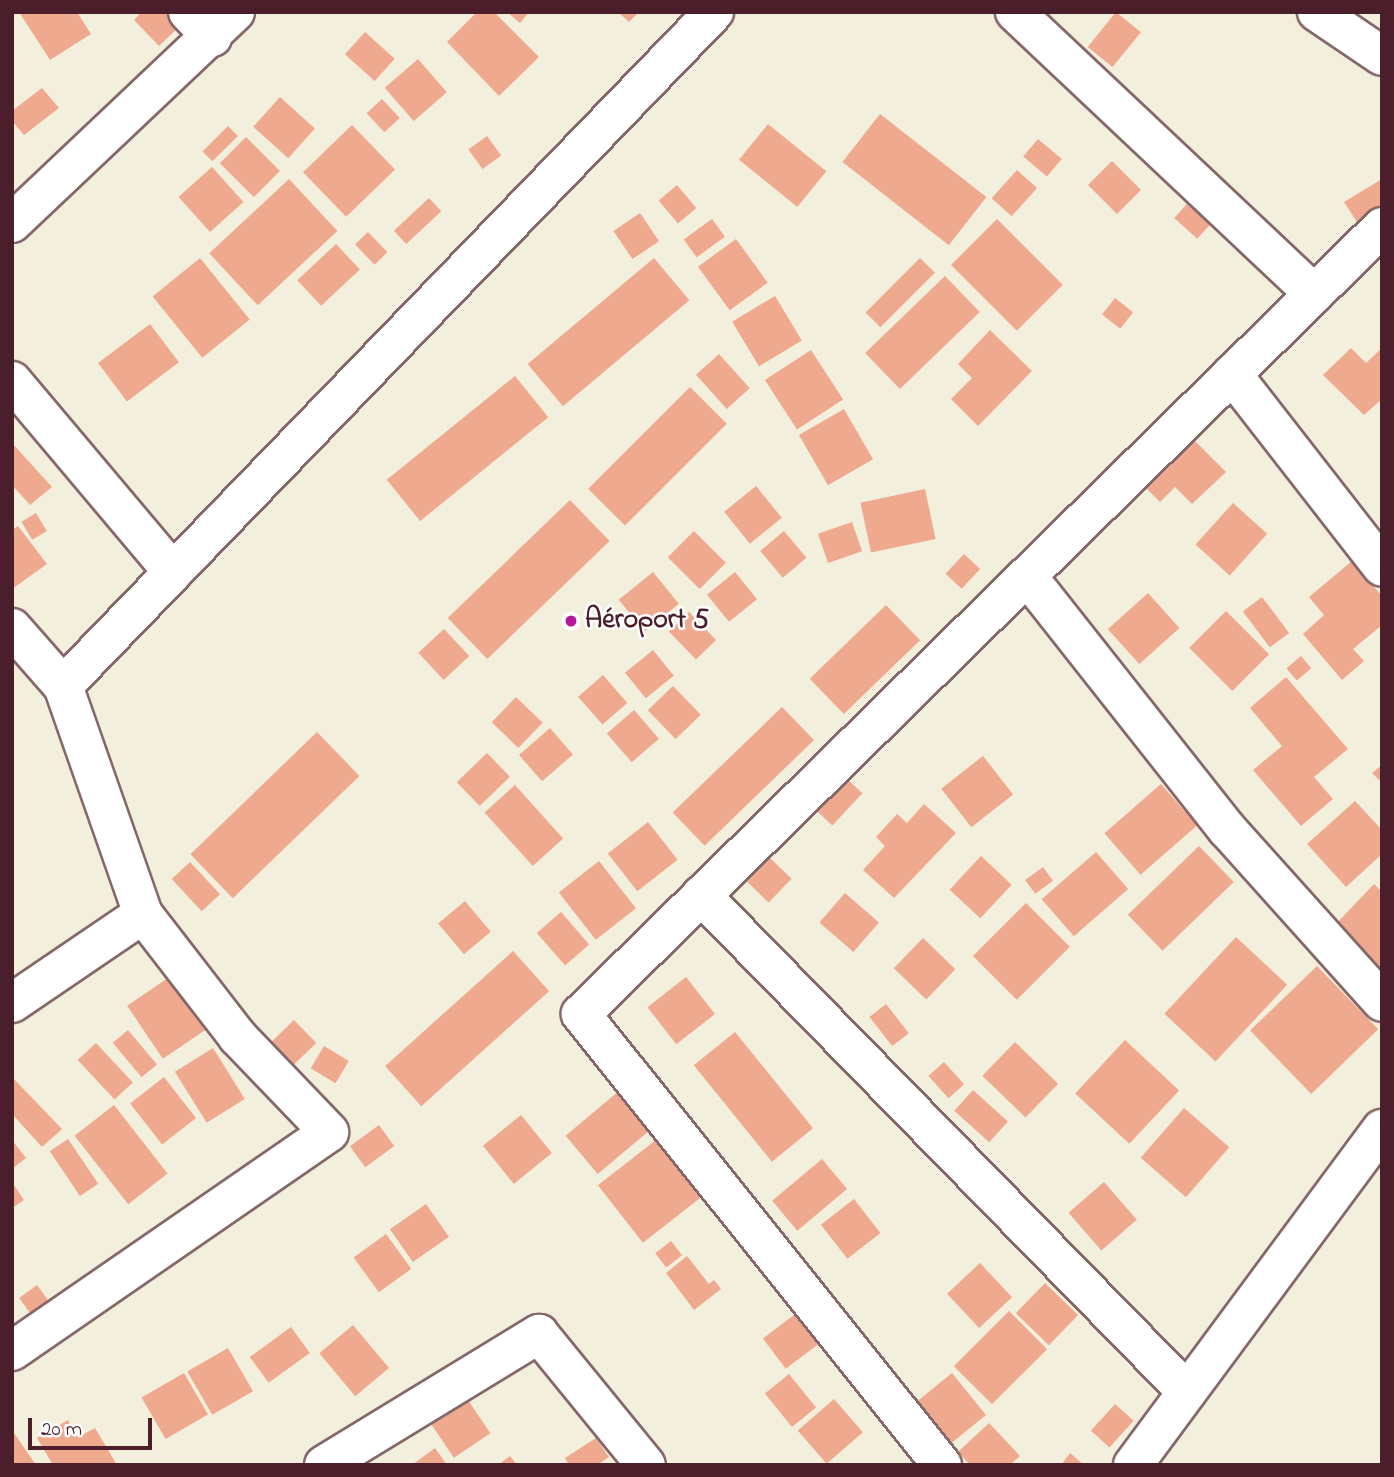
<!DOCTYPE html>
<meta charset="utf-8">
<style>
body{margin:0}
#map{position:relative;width:1394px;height:1477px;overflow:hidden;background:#f3efdd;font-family:"Indie Flower",sans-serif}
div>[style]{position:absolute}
.building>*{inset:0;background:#efa98e;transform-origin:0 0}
.roads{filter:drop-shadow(2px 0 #856869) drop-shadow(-2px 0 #856869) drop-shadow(0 2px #856869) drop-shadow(0 -2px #856869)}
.minor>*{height:38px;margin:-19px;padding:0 19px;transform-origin:19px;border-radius:19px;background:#fff}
.dots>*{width:19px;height:19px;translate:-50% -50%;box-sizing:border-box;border:4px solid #fff;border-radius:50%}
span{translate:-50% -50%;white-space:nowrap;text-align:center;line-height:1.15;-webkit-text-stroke:5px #fff;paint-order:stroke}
.poi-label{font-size:28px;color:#4a1f2b;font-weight:700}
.left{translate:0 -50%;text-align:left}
.frame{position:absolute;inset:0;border:14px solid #4a1f2b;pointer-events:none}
.scale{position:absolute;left:28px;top:1418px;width:124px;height:32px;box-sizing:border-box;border:4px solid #4a1f2b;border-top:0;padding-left:9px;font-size:21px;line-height:24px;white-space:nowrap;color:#4a1f2b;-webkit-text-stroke:5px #fff;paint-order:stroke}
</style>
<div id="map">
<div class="building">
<i style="clip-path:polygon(19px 12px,77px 12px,91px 34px,50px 60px)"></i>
<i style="clip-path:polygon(141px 12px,169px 12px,181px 25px,159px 46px,134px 20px)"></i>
<i style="clip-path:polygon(477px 12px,494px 12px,539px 57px,499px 96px,447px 42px)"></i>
<i style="clip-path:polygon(507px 12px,529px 12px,520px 23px)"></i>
<i style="clip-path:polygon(618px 12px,639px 12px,629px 22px)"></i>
<i style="left:1116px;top:12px;width:32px;height:45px;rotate:39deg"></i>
<i style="left:365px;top:32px;width:40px;height:30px;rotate:42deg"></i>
<i style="left:418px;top:59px;width:44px;height:44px;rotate:49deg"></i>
<i style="clip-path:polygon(42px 88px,59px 108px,24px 135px,12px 121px,12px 111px)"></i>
<i style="left:280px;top:97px;width:47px;height:40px;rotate:42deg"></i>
<i style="left:382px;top:99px;width:26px;height:21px;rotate:47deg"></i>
<i style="left:880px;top:114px;width:135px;height:61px;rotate:38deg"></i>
<i style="left:768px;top:124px;width:75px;height:46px;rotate:39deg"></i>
<i style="left:352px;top:125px;width:62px;height:68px;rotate:46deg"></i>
<i style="left:228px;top:126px;width:14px;height:36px;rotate:45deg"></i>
<i style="left:487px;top:136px;width:24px;height:23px;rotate:54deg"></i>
<i style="left:246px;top:137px;width:48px;height:37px;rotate:45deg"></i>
<i style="left:1038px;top:139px;width:31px;height:23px;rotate:40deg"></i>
<i style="left:1112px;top:161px;width:41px;height:34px;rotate:45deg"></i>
<i style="left:212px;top:167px;width:47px;height:45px;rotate:48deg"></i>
<i style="left:1017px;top:170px;width:27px;height:38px;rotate:42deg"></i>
<i style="left:289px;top:179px;width:71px;height:109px;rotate:47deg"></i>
<i style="clip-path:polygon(1382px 179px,1382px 207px,1357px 222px,1344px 202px)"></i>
<i style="left:677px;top:185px;width:30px;height:24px;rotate:50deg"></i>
<i style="left:1195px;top:195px;width:31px;height:31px;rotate:42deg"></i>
<i style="left:429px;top:198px;width:18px;height:48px;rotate:47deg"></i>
<i style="left:640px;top:213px;width:34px;height:32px;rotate:56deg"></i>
<i style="left:712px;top:219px;width:22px;height:35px;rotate:54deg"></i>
<i style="left:997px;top:219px;width:93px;height:65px;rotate:45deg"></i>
<i style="left:368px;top:232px;width:28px;height:18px;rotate:46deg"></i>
<i style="left:736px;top:239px;width:54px;height:47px;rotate:54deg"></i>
<i style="left:336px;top:244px;width:35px;height:53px;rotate:47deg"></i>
<i style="left:200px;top:258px;width:79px;height:61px;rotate:51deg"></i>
<i style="left:654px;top:258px;width:55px;height:165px;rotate:50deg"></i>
<i style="left:920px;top:258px;width:21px;height:77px;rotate:45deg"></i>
<i style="left:945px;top:276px;width:50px;height:111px;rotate:46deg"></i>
<i style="left:775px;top:296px;width:52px;height:50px;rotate:59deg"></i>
<i style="left:1115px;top:298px;width:23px;height:21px;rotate:38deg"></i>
<i style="left:150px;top:324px;width:48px;height:65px;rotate:53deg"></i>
<i style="clip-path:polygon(990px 330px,1032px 371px,978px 426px,951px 399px,972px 378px,958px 364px)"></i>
<i style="clip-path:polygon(1351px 348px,1366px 363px,1382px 348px,1382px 399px,1364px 415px,1323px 375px)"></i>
<i style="left:811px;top:350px;width:59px;height:55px;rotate:57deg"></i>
<i style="left:719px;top:354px;width:46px;height:31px;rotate:48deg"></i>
<i style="left:515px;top:376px;width:53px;height:165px;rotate:51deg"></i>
<i style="left:690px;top:387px;width:52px;height:144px;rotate:45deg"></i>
<i style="left:844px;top:409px;width:58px;height:52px;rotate:60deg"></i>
<i style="clip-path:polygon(1190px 436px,1226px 472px,1192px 504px,1175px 487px,1160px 502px,1141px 483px)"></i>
<i style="clip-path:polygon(12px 443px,52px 487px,30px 505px,12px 485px)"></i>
<i style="left:756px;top:486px;width:41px;height:41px;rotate:51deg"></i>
<i style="left:925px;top:489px;width:51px;height:66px;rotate:78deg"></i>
<i style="left:570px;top:500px;width:57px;height:170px;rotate:46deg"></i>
<i style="left:1233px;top:503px;width:46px;height:56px;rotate:42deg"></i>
<i style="left:36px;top:513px;width:21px;height:17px;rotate:59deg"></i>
<i style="left:852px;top:522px;width:31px;height:36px;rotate:71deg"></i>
<i style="clip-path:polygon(18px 526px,47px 564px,12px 589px,12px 530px)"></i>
<i style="left:694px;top:531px;width:45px;height:37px;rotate:45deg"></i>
<i style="left:784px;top:531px;width:35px;height:31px;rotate:50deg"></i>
<i style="left:964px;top:554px;width:22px;height:27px;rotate:43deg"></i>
<i style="clip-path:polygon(1352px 561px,1382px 596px,1382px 625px,1353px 649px,1364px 661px,1342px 680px,1303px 634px,1324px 615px,1309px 597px)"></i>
<i style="left:653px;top:572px;width:41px;height:44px;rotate:51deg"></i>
<i style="left:735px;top:572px;width:35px;height:36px;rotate:51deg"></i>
<i style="left:1148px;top:593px;width:47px;height:54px;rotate:48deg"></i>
<i style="left:1262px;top:597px;width:45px;height:24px;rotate:53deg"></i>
<i style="left:886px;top:605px;width:49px;height:106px;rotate:46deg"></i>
<i style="left:1226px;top:611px;width:61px;height:52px;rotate:45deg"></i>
<i style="left:689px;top:612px;width:39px;height:28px;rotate:46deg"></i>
<i style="left:444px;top:629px;width:37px;height:35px;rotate:47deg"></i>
<i style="left:653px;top:650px;width:33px;height:36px;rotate:51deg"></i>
<i style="left:1301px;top:656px;width:16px;height:19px;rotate:50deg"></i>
<i style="left:603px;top:675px;width:37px;height:33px;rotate:49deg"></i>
<i style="clip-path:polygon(1286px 677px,1348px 749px,1314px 777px,1333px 799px,1301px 826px,1253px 770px,1282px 746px,1250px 708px)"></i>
<i style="left:673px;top:686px;width:40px;height:35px;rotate:46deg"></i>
<i style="left:516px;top:697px;width:37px;height:35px;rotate:44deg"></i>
<i style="left:782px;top:707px;width:46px;height:152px;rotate:46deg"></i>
<i style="left:634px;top:710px;width:38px;height:36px;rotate:49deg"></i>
<i style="left:550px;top:728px;width:35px;height:41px;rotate:49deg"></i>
<i style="left:317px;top:732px;width:61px;height:176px;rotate:46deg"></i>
<i style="left:487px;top:753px;width:33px;height:42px;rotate:46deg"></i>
<i style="left:983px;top:756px;width:49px;height:53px;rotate:52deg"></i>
<i style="clip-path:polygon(1382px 765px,1382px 783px,1372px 773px)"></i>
<i style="left:847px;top:779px;width:21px;height:44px;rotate:43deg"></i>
<i style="left:1161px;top:784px;width:55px;height:75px;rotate:49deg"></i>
<i style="left:515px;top:785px;width:72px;height:41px;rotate:48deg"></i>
<i style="clip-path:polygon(1355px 801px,1382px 830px,1382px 854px,1346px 887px,1307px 844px)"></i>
<i style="clip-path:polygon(924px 804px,956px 833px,894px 898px,863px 870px,885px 846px,876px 837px,897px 814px,907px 823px)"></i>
<i style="left:648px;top:822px;width:48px;height:51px;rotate:52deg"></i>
<i style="left:1199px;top:846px;width:50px;height:99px;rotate:46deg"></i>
<i style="left:1096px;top:852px;width:49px;height:72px;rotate:49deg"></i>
<i style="left:981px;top:856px;width:42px;height:46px;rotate:43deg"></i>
<i style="left:770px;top:858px;width:30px;height:33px;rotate:44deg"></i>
<i style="left:599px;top:861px;width:60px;height:51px;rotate:52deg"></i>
<i style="left:190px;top:862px;width:44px;height:25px;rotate:47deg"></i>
<i style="left:1043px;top:867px;width:17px;height:22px;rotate:54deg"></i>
<i style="clip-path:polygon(1374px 884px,1382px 892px,1382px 981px,1333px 927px)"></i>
<i style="left:845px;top:893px;width:45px;height:39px;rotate:41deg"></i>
<i style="left:465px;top:901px;width:40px;height:35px;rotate:50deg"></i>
<i style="left:1026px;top:903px;width:62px;height:75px;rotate:45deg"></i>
<i style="left:561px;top:912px;width:43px;height:32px;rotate:49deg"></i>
<i style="left:1236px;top:937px;width:70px;height:105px;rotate:43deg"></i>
<i style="left:923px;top:938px;width:45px;height:42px;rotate:44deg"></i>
<i style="left:513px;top:951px;width:54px;height:172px;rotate:48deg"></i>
<i style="left:1317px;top:966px;width:88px;height:93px;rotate:46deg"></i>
<i style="left:171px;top:976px;width:64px;height:53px;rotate:56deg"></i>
<i style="left:686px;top:977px;width:47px;height:49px;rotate:52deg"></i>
<i style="left:886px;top:1004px;width:37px;height:21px;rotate:52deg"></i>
<i style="left:294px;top:1020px;width:32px;height:33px;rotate:46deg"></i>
<i style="left:128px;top:1030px;width:45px;height:20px;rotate:50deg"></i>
<i style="left:735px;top:1032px;width:124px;height:53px;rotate:51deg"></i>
<i style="left:1125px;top:1040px;width:74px;height:73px;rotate:43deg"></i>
<i style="left:1015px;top:1042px;width:60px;height:47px;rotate:44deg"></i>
<i style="left:96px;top:1043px;width:54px;height:25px;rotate:47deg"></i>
<i style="left:324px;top:1046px;width:29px;height:26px;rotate:31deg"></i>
<i style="left:213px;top:1048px;width:60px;height:45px;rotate:58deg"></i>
<i style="left:944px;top:1062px;width:30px;height:21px;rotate:48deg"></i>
<i style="clip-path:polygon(12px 1077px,62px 1129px,42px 1147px,12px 1114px)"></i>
<i style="left:164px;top:1077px;width:52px;height:43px;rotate:52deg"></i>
<i style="left:620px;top:1090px;width:50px;height:71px;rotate:50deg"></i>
<i style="left:973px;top:1090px;width:47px;height:28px;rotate:42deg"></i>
<i style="left:114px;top:1105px;width:87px;height:50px;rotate:52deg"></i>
<i style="left:1184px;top:1108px;width:60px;height:66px;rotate:41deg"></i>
<i style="left:521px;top:1115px;width:49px;height:49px;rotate:51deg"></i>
<i style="left:379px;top:1125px;width:26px;height:36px;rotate:54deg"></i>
<i style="left:661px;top:1136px;width:73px;height:80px;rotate:52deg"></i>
<i style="left:68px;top:1139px;width:54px;height:22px;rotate:56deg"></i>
<i style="clip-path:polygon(12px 1140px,26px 1158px,12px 1169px)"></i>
<i style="left:822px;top:1159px;width:39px;height:65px;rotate:50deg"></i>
<i style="clip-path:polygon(12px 1182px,24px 1200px,12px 1208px)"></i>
<i style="left:1104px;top:1182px;width:50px;height:47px;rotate:49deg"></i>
<i style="left:854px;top:1199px;width:43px;height:42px;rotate:52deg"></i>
<i style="left:426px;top:1204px;width:40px;height:44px;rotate:55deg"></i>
<i style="left:386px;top:1234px;width:43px;height:40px;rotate:54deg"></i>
<i style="left:671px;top:1241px;width:18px;height:20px;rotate:52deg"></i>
<i style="clip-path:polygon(687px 1256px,709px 1284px,714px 1280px,721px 1289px,694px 1310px,666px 1273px)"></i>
<i style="left:980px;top:1263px;width:47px;height:45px;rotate:47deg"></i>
<i style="left:1045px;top:1283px;width:46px;height:42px;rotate:44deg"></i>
<i style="left:37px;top:1285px;width:22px;height:22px;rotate:54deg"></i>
<i style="left:1009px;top:1311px;width:54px;height:78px;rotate:45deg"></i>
<i style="left:798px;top:1312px;width:38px;height:44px;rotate:53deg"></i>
<i style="left:353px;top:1325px;width:56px;height:44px;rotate:50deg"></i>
<i style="left:291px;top:1327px;width:32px;height:51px;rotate:54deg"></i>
<i style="left:228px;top:1348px;width:50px;height:47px;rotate:60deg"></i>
<i style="left:184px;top:1373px;width:48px;height:49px;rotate:60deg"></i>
<i style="left:952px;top:1373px;width:54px;height:48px;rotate:51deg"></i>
<i style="left:789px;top:1374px;width:43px;height:31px;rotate:51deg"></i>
<i style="left:834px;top:1399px;width:44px;height:48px;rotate:49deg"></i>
<i style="left:468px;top:1400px;width:40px;height:44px;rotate:56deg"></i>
<i style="left:1115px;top:1404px;width:25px;height:36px;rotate:42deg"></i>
<i style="clip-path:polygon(68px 1420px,78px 1437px,95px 1428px,117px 1465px,53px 1465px,37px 1438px)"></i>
<i style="clip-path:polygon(989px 1423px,1020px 1456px,1010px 1465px,970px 1465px,958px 1452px)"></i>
<i style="clip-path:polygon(12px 1430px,36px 1465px,12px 1465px)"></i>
<i style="clip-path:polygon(596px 1438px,609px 1457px,597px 1465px,569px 1465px,565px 1458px)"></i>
<i style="clip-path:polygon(435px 1448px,447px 1465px,412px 1465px)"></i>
<i style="clip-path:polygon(1070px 1453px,1084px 1465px,1061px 1465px)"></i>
<i style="clip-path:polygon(510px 1456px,517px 1465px,498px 1465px)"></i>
</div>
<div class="roads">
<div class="minor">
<i style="left:188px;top:12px;width:35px;rotate:46deg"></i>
<i style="left:1015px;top:12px;width:411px;rotate:43.3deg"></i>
<i style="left:1317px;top:12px;width:78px;rotate:34.1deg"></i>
<i style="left:12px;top:223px;width:307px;rotate:-43.4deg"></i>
<i style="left:1232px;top:374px;width:244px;rotate:52.1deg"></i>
<i style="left:12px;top:381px;width:250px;rotate:49.9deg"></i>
<i style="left:1027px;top:576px;width:323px;rotate:51.7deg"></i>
<i style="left:1227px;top:829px;width:232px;rotate:48.1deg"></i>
<i style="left:12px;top:628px;width:77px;rotate:48.7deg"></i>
<i style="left:63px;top:686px;width:937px;rotate:-45.99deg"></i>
<i style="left:701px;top:895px;width:694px;rotate:45.64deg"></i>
<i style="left:12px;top:1003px;width:158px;rotate:-34.2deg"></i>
<i style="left:12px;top:1351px;width:385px;rotate:-34.6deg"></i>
<i style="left:329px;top:1132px;width:132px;rotate:-133.8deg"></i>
<i style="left:238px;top:1037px;width:155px;rotate:-127.7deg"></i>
<i style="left:143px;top:914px;width:242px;rotate:-109.3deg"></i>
<i style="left:324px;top:1465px;width:252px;rotate:-31.4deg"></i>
<i style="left:539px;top:1334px;width:169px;rotate:50.8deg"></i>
<i style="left:942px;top:1465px;width:578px;rotate:-128.68deg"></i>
<i style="left:581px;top:1014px;width:1123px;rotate:-44.49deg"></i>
<i style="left:1133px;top:1465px;width:418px;rotate:-53.5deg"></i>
</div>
</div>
<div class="dots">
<i style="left:571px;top:621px;background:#b5179e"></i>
</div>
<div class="poi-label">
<span class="left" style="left:585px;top:621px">Aéroport 5</span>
</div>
<div class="frame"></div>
<div class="scale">20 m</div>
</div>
